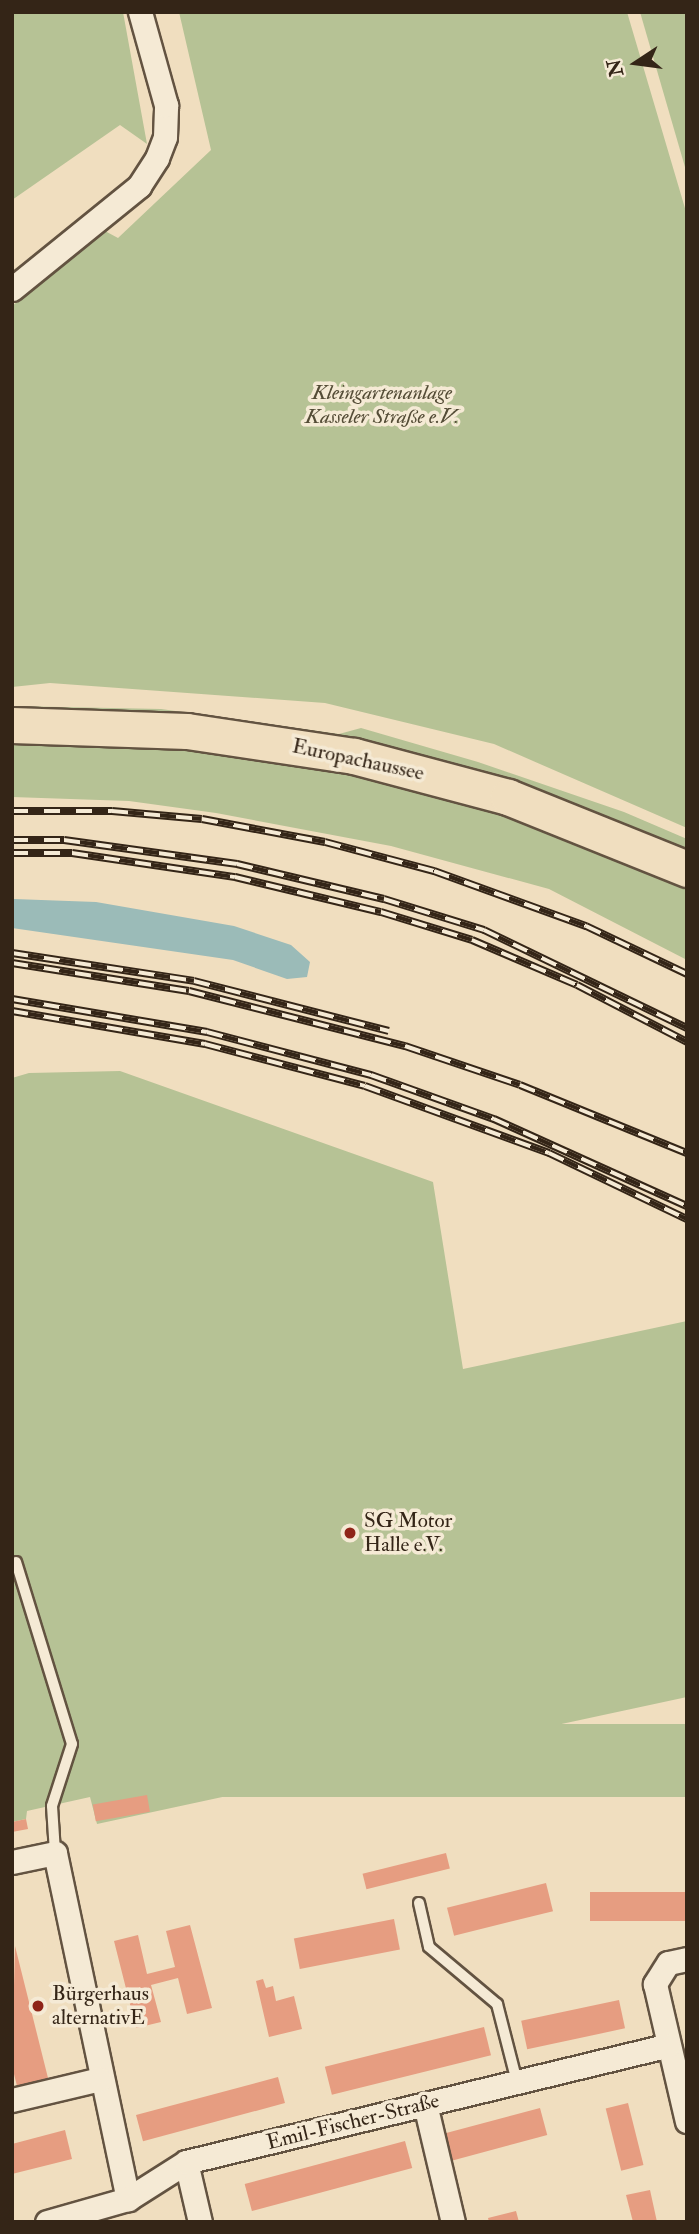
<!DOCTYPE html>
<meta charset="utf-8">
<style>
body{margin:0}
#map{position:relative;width:699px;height:2234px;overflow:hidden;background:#f0debf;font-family:"IM FELL Double Pica",serif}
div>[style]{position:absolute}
.green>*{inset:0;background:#b6c295;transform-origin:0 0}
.water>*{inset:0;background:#9bbbb8}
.building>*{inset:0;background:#e69d81;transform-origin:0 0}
.roads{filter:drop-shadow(2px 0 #635341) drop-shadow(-2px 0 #635341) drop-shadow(0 2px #635341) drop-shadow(0 -2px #635341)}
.service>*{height:10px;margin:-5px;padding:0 5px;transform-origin:5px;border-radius:5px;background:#f5ead5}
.minor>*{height:23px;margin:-11.5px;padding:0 11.5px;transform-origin:11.5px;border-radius:11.5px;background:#f5ead5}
.primary>*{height:35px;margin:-17.5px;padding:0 17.5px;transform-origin:17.5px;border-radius:17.5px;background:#f0debf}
.rail>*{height:8px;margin-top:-4px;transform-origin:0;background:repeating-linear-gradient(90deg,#f5ead5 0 16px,#342517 0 32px);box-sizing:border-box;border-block:2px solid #342517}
.dots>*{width:19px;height:19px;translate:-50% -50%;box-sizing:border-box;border:4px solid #f5ead5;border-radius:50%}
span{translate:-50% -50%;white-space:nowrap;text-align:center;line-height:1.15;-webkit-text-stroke:7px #f5ead5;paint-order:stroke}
.park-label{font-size:21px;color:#544c36;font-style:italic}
.street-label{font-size:21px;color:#342517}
.poi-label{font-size:21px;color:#342517}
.left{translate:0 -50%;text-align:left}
.frame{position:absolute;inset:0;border:14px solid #342517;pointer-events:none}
.north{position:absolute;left:601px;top:28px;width:70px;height:70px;-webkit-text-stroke:5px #f5ead5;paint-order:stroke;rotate:257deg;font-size:19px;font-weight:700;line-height:28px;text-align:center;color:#342517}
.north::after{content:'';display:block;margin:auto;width:24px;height:32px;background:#342517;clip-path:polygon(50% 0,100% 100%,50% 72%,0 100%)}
</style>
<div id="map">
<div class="green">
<i style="clip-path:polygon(12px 12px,123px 12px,147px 144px,120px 125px,12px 200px)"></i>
<i style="clip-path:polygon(179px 12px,627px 12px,687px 215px,687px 828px,494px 744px,325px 703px,50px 683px,12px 687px,12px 306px,105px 231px,118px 238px,211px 150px)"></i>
<i style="clip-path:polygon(640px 12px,687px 12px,687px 174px)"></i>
<i style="clip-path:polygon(12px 706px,161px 709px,339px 734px,361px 728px,478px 762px,624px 812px,687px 839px,687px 858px,526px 793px,12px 716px)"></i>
<i style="clip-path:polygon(12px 736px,142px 737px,411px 779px,687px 880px,687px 960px,549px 889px,391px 846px,216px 813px,129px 801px,12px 797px)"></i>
<i style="clip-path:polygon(120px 1071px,433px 1182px,463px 1369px,687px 1321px,687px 1697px,97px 1824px,90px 1797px,27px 1811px,26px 1819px,12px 1822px,12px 1078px,29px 1073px)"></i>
<i style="left:687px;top:1724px;width:73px;height:485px;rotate:90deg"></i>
</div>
<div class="water">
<i style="clip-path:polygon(14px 899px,96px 902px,234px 926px,291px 945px,310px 962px,307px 977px,287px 979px,233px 960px,12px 928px)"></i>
</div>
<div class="building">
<i style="left:147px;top:1795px;width:17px;height:55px;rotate:80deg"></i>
<i style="clip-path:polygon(26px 1819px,28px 1829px,12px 1832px,12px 1822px)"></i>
<i style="left:446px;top:1853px;width:16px;height:86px;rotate:76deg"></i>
<i style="left:546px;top:1883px;width:29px;height:102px;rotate:76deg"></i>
<i style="left:687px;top:1892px;width:29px;height:97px;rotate:90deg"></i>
<i style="left:394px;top:1919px;width:31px;height:102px;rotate:79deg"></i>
<i style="clip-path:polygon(190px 1925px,212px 2008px,187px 2014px,178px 1978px,151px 1985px,161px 2022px,136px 2028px,114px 1941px,138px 1935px,147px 1974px,175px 1967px,166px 1931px)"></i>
<i style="clip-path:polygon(15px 1946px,48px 2078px,17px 2086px,12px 2066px)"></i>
<i style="clip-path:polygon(263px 1979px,266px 1988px,273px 1986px,276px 2001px,294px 1996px,302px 2029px,269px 2037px,256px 1981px)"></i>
<i style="left:619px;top:2000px;width:29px;height:100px;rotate:78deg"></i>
<i style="left:484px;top:2027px;width:29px;height:164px;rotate:76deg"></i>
<i style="left:278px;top:2077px;width:27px;height:147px;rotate:75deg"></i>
<i style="left:628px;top:2103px;width:64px;height:23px;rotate:76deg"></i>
<i style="left:540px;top:2108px;width:28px;height:98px;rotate:75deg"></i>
<i style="clip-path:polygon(65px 2130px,72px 2159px,12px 2174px,12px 2144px)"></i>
<i style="left:405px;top:2141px;width:28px;height:166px;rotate:75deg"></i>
<i style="clip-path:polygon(650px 2190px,657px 2222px,633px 2222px,626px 2195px)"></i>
<i style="clip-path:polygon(516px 2211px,519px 2222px,489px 2222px,488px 2218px)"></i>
</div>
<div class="roads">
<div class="service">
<i style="left:16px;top:1562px;width:190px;rotate:72.9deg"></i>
<i style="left:72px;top:1744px;width:65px;rotate:107.9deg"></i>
<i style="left:52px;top:1806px;width:47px;rotate:86.3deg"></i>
<i style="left:419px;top:1903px;width:45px;rotate:77.2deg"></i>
<i style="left:429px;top:1947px;width:89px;rotate:40deg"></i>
<i style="left:497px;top:2004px;width:81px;rotate:75.6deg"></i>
</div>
<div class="minor">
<i style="left:12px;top:289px;width:164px;rotate:-39deg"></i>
<i style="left:139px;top:186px;width:33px;rotate:-57deg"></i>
<i style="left:157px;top:158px;width:22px;rotate:-69deg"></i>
<i style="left:165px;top:137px;width:32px;rotate:-88deg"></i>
<i style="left:166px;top:105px;width:97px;rotate:-105.6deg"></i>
<i style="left:12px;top:1862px;width:44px;rotate:-11.8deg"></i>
<i style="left:55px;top:1853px;width:354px;rotate:78.1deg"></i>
<i style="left:687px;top:1959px;width:19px;rotate:168deg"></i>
<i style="left:668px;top:1963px;width:25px;rotate:122deg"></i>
<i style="left:655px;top:1984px;width:141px;rotate:76.9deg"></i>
<i style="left:12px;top:2100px;width:90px;rotate:-13.4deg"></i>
<i style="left:425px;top:2104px;width:121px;rotate:76.7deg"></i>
<i style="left:186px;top:2162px;width:62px;rotate:76.9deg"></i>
<i style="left:47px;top:2222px;width:84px;rotate:-15.9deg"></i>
<i style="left:128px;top:2199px;width:69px;rotate:-32.5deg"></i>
<i style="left:186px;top:2162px;width:496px;rotate:-13.6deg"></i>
</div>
<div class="primary">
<i style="left:12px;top:725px;width:175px;rotate:2deg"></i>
<i style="left:187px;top:731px;width:169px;rotate:8.5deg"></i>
<i style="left:354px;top:756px;width:159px;rotate:14.9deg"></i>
<i style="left:508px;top:797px;width:193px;rotate:21.9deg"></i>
</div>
</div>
<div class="rail">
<i style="left:12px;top:811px;width:100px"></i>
<i style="left:112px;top:811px;width:90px;rotate:5.1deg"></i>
<i style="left:202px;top:819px;width:125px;rotate:10.6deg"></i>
<i style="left:325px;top:842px;width:113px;rotate:14.9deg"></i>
<i style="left:434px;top:871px;width:162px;rotate:19.9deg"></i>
<i style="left:586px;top:926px;width:112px;rotate:25.4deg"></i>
<i style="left:12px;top:840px;width:52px"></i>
<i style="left:64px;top:840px;width:175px;rotate:7.9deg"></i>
<i style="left:237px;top:864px;width:151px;rotate:13.4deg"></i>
<i style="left:384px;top:899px;width:105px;rotate:17.2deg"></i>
<i style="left:484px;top:930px;width:225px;rotate:25.8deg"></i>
<i style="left:12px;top:853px;width:60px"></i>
<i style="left:72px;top:853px;width:165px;rotate:8.4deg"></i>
<i style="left:235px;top:877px;width:150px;rotate:13.5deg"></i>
<i style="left:381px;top:912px;width:95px;rotate:17.1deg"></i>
<i style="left:472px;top:940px;width:114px;rotate:23.2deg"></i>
<i style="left:577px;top:985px;width:124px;rotate:27.4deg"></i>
<i style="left:12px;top:953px;width:184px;rotate:8.7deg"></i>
<i style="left:194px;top:981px;width:201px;rotate:14.4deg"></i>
<i style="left:12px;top:963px;width:179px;rotate:9deg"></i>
<i style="left:189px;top:991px;width:223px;rotate:14.3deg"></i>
<i style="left:405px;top:1046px;width:121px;rotate:18.7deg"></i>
<i style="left:520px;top:1085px;width:180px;rotate:22.2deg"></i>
<i style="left:12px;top:999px;width:198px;rotate:9.6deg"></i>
<i style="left:207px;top:1032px;width:170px;rotate:14.7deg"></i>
<i style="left:371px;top:1075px;width:131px;rotate:19.7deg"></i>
<i style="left:494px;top:1119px;width:212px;rotate:24.3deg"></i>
<i style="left:12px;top:1011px;width:196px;rotate:9.7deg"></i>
<i style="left:205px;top:1044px;width:165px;rotate:14.7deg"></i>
<i style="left:365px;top:1086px;width:196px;rotate:20deg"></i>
<i style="left:549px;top:1153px;width:153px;rotate:25.6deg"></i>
</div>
<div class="dots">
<i style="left:350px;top:1533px;background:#8f2418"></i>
<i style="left:38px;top:2006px;background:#8f2418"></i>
</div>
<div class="park-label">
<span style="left:382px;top:405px">Kleingartenanlage<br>Kasseler Straße e.V.</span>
</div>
<div class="street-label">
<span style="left:358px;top:760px;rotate:12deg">Europachaussee</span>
<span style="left:353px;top:2122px;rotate:-14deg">Emil-Fischer-Straße</span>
</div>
<div class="poi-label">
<span class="left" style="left:364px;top:1533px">SG Motor<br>Halle e.V.</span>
<span class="left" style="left:52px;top:2006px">Bürgerhaus<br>alternativE</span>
</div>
<div class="frame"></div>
<div class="north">N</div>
</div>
